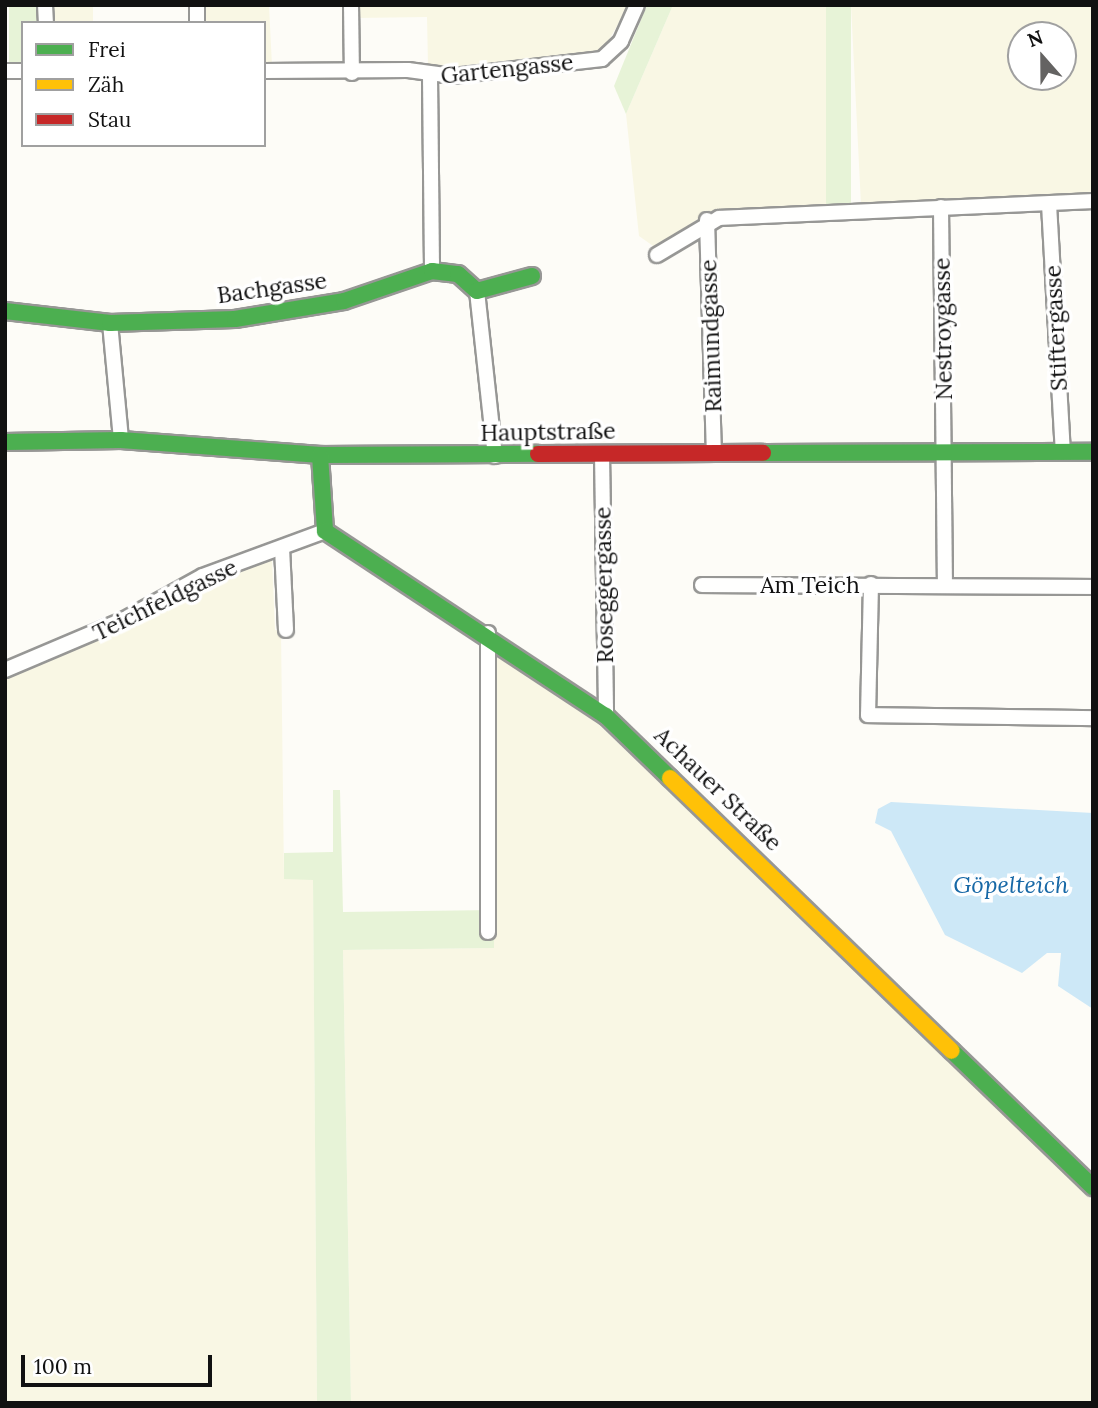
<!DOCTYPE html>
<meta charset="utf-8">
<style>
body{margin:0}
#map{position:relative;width:1098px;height:1408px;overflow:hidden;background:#fdfcf7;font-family:Lora,serif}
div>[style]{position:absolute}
.farmland>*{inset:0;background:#f9f7e4;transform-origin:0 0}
.green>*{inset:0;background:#e7f3d7;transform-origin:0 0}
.water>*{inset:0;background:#cde8f7}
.roads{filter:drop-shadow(2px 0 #979795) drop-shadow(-2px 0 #979795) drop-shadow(0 2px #979795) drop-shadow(0 -2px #979795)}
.street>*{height:14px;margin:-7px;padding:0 7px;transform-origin:7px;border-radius:7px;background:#fffffe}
.fast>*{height:16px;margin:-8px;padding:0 8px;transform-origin:8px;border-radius:8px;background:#4caf50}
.slow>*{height:16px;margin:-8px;padding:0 8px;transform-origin:8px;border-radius:8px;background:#ffc107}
.jam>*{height:16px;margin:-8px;padding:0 8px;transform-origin:8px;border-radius:8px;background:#c62828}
span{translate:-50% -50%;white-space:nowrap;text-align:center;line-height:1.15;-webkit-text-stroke:7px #fff;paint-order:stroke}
.street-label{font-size:23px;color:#111}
.water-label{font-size:24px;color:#1768a6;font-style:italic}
.frame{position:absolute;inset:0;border:7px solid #111;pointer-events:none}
.legend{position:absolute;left:21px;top:21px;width:245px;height:126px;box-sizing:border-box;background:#fff;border:2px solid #a0a0a0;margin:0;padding:9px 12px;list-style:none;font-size:21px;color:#111}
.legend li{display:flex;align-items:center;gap:14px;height:35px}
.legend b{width:35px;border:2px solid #a0a0a0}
.north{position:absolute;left:1007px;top:21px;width:70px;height:70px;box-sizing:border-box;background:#fff;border:2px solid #a0a0a0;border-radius:50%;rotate:339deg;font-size:19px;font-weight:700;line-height:28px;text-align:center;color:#111}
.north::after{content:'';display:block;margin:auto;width:24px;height:32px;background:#646362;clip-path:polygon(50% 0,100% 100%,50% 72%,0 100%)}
.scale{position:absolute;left:21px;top:1355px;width:191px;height:32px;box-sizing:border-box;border:4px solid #111;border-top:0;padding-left:9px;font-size:21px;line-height:24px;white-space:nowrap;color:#111;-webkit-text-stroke:5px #fff;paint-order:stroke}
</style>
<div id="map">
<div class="farmland">
<i style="left:52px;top:5px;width:41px;height:18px"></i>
<i style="clip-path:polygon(200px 5px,269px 5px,272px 66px,264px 66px,264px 23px,200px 23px)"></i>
<i style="clip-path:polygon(356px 5px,629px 5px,602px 52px,448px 71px,428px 66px,427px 17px,356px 18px)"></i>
<i style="clip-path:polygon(673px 5px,826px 5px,838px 206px,708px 212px,656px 248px,639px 236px,626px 114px)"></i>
<i style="clip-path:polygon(evenodd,851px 5px,1093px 5px,1093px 194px,861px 205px,851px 5px,1021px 35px,1063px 35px,1063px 77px,1021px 77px,1021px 35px)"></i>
<i style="clip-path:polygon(272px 559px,275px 630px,281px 631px,284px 878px,313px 879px,317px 1403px,5px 1403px,5px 673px,33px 668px,212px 575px)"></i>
<i style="clip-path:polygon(494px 650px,587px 713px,1093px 1201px,1093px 1403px,351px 1403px,343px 950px,494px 948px)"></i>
</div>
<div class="green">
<i style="clip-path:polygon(9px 5px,52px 5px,52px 23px,23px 23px,23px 63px,9px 63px)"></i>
<i style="clip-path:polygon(647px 5px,673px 5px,626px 114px,614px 86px)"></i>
<i style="left:826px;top:5px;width:25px;height:201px"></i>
<i style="clip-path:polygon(333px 790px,340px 790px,343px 912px,494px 910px,494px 948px,343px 950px,351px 1403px,317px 1403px,313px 880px,284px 879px,284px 853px,333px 852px)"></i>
</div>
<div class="water">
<i style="clip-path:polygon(891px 802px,1093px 813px,1093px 1009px,1058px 986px,1061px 953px,1047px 953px,1022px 973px,945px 935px,891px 831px,875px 823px,878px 809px)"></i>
</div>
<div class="roads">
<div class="street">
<i style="left:45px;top:5px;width:18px;rotate:87deg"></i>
<i style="left:197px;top:5px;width:18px;rotate:90deg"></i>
<i style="left:351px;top:5px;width:68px;rotate:89.2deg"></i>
<i style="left:5px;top:71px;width:18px"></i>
<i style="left:264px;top:71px;width:144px;rotate:-0.4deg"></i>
<i style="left:408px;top:70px;width:45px;rotate:7.6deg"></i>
<i style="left:453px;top:76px;width:150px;rotate:-6.5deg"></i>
<i style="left:602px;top:59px;width:26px;rotate:-43deg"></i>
<i style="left:621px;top:41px;width:39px;rotate:-66deg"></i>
<i style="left:430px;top:76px;width:195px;rotate:89.4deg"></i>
<i style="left:1049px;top:204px;width:248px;rotate:86.8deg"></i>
<i style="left:941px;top:207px;width:377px;rotate:89.4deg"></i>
<i style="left:707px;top:220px;width:233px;rotate:88.3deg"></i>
<i style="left:657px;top:255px;width:72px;rotate:-30.8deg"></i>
<i style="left:719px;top:218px;width:374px;rotate:-2.6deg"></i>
<i style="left:477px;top:291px;width:166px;rotate:83.8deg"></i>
<i style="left:110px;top:323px;width:118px;rotate:84.6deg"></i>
<i style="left:602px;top:454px;width:262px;rotate:89.1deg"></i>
<i style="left:282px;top:548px;width:82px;rotate:87.2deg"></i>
<i style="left:871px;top:584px;width:131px;rotate:91.3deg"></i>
<i style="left:868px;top:715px;width:225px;rotate:0.8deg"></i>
<i style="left:702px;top:585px;width:391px;rotate:0.3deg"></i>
<i style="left:488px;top:633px;width:299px;rotate:90deg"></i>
<i style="left:5px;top:670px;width:130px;rotate:-23deg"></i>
<i style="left:125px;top:619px;width:89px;rotate:-28.9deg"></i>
<i style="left:203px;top:576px;width:130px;rotate:-20.2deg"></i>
</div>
<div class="fast">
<i style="left:5px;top:311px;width:106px;rotate:6.5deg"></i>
<i style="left:110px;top:323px;width:125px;rotate:-1.8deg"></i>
<i style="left:235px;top:319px;width:110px;rotate:-9.4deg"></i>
<i style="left:344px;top:301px;width:93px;rotate:-18.8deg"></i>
<i style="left:432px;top:271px;width:26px;rotate:7deg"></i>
<i style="left:458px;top:274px;width:25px;rotate:42deg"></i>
<i style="left:477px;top:291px;width:57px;rotate:-15.3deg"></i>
<i style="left:5px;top:442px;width:116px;rotate:-1deg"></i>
<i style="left:121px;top:440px;width:200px;rotate:4.3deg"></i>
<i style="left:320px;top:455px;width:218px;rotate:-0.3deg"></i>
<i style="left:763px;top:453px;width:330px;rotate:-0.2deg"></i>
<i style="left:320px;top:455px;width:76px;rotate:86.2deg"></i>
<i style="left:325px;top:531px;width:336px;rotate:33.4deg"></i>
<i style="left:606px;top:716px;width:89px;rotate:44.1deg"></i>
<i style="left:952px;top:1051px;width:196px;rotate:44deg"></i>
</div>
<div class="slow">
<i style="left:670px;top:778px;width:392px;rotate:44.1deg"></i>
</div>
<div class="jam">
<i style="left:538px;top:454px;width:225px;rotate:-0.3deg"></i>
</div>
</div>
<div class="street-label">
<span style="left:507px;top:69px;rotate:-6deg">Gartengasse</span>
<span style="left:272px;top:288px;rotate:-8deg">Bachgasse</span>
<span style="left:1056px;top:328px;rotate:-93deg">Stiftergasse</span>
<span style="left:943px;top:329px;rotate:-91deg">Nestroygasse</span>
<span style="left:711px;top:336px;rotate:-92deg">Raimundgasse</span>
<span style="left:548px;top:432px;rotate:-1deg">Hauptstraße</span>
<span style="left:604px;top:585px;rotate:-91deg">Roseggergasse</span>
<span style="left:810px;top:585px">Am Teich</span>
<span style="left:165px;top:600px;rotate:-26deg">Teichfeldgasse</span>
<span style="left:718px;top:789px;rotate:44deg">Achauer Straße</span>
</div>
<div class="water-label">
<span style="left:1011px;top:885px">Göpelteich</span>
</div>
<div class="frame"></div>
<ul class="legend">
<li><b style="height:9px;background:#4caf50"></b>Frei</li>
<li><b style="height:9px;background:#ffc107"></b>Zäh</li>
<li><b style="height:9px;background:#c62828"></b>Stau</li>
</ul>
<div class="north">N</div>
<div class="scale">100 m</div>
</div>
